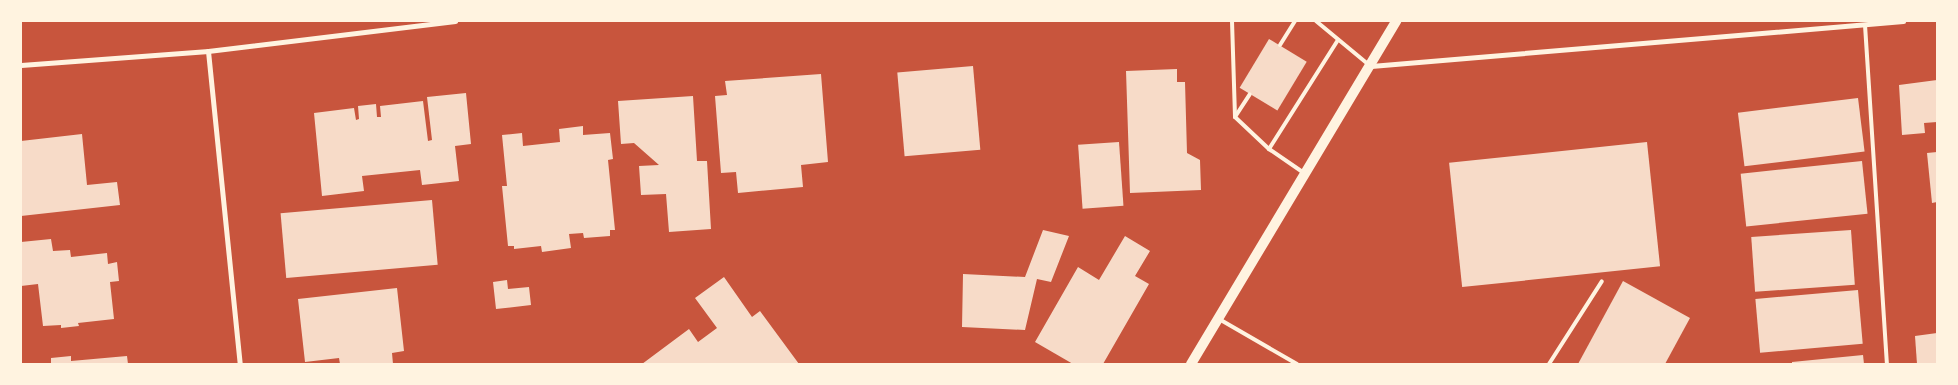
<!DOCTYPE html>
<style>
body{margin:0}
#map{position:relative;width:1958px;height:385px;overflow:hidden;background:#c8553d;font-family:"Public Sans",sans-serif}
div>[style]{position:absolute}
.building>*{inset:0;background:#f7dbc8;transform-origin:0 0}
.service>*{height:4px;margin:-2px;padding:0 2px;transform-origin:2px;border-radius:2px;background:#fff3e0}
.minor>*{height:5px;margin:-2.5px;padding:0 2.5px;transform-origin:2.5px;border-radius:2.5px;background:#fff3e0}
.secondary>*{height:10px;margin:-5px;padding:0 5px;transform-origin:5px;border-radius:5px;background:#fff3e0}
span{translate:-50% -50%;white-space:nowrap;text-align:center;line-height:1.15;-webkit-text-stroke:4px #fff3e0;paint-order:stroke}
.frame{position:absolute;inset:0;border:22px solid #fff3e0;pointer-events:none}
</style>
<div id="map">
<div class="building">
<i style="left:1269px;top:39px;width:44px;height:57px;rotate:31deg"></i>
<i style="left:973px;top:66px;width:84px;height:76px;rotate:85deg"></i>
<i style="clip-path:polygon(1177px 69px,1177px 82px,1185px 82px,1187px 153px,1200px 160px,1201px 190px,1130px 193px,1126px 71px)"></i>
<i style="clip-path:polygon(821px 74px,828px 162px,801px 165px,803px 187px,738px 193px,736px 172px,721px 173px,715px 96px,727px 95px,725px 81px)"></i>
<i style="clip-path:polygon(1937px 80px,1937px 122px,1924px 123px,1925px 133px,1902px 135px,1899px 85px)"></i>
<i style="clip-path:polygon(466px 93px,471px 144px,455px 146px,459px 181px,422px 185px,420px 170px,362px 176px,364px 191px,322px 196px,314px 113px,354px 108px,356px 120px,359px 119px,358px 106px,376px 104px,377px 117px,381px 117px,380px 106px,423px 101px,428px 141px,432px 140px,427px 97px)"></i>
<i style="clip-path:polygon(693px 96px,697px 161px,707px 161px,711px 229px,669px 232px,666px 194px,641px 195px,639px 166px,659px 165px,634px 143px,621px 144px,618px 101px)"></i>
<i style="left:1858px;top:98px;width:54px;height:121px;rotate:83deg"></i>
<i style="clip-path:polygon(583px 126px,583px 135px,610px 133px,613px 159px,608px 160px,615px 230px,610px 230px,610px 236px,584px 238px,583px 233px,569px 234px,571px 248px,542px 252px,541px 246px,514px 249px,514px 246px,508px 246px,502px 186px,507px 186px,502px 135px,522px 133px,523px 146px,560px 142px,559px 129px)"></i>
<i style="clip-path:polygon(82px 134px,87px 185px,117px 182px,120px 205px,21px 216px,21px 141px)"></i>
<i style="left:1119px;top:142px;width:64px;height:41px;rotate:86deg"></i>
<i style="left:1647px;top:142px;width:125px;height:199px;rotate:84deg"></i>
<i style="clip-path:polygon(1937px 152px,1937px 202px,1932px 203px,1927px 153px)"></i>
<i style="left:1862px;top:161px;width:53px;height:122px;rotate:84deg"></i>
<i style="left:432px;top:200px;width:65px;height:152px;rotate:85deg"></i>
<i style="clip-path:polygon(1043px 230px,1069px 236px,1051px 282px,1037px 279px,1025px 330px,962px 327px,963px 274px,1025px 277px)"></i>
<i style="left:1851px;top:230px;width:55px;height:100px;rotate:86deg"></i>
<i style="clip-path:polygon(1125px 236px,1150px 251px,1135px 276px,1149px 284px,1103px 364px,1073px 364px,1035px 342px,1078px 267px,1099px 280px)"></i>
<i style="clip-path:polygon(51px 239px,53px 251px,70px 250px,71px 257px,107px 253px,108px 264px,117px 262px,119px 281px,110px 282px,114px 319px,78px 323px,79px 326px,61px 328px,61px 325px,43px 326px,38px 284px,21px 286px,21px 242px)"></i>
<i style="clip-path:polygon(724px 277px,752px 317px,760px 311px,799px 364px,642px 364px,689px 329px,698px 342px,717px 328px,695px 298px)"></i>
<i style="clip-path:polygon(507px 280px,508px 289px,529px 287px,531px 305px,496px 309px,493px 282px)"></i>
<i style="clip-path:polygon(1623px 281px,1690px 318px,1665px 364px,1578px 364px)"></i>
<i style="clip-path:polygon(397px 288px,404px 351px,392px 353px,393px 364px,340px 364px,339px 358px,305px 362px,298px 299px)"></i>
<i style="left:1858px;top:290px;width:54px;height:103px;rotate:85deg"></i>
<i style="clip-path:polygon(1937px 333px,1937px 364px,1917px 364px,1915px 336px)"></i>
<i style="clip-path:polygon(1863px 355px,1864px 364px,1792px 364px,1792px 362px)"></i>
<i style="clip-path:polygon(71px 356px,71px 361px,127px 356px,128px 364px,51px 364px,51px 358px)"></i>
</div>
<div class="service">
<i style="left:1232px;top:21px;width:96px;rotate:88.2deg"></i>
<i style="left:1235px;top:117px;width:47px;rotate:43.3deg"></i>
<i style="left:1269px;top:149px;width:42px;rotate:34.4deg"></i>
<i style="left:1316px;top:21px;width:69px;rotate:39.7deg"></i>
<i style="left:1865px;top:25px;width:340px;rotate:86.3deg"></i>
<i style="left:1280px;top:45px;width:28px;rotate:-58deg"></i>
<i style="left:1235px;top:117px;width:27px;rotate:-57deg"></i>
<i style="left:1269px;top:149px;width:129px;rotate:-57.7deg"></i>
<i style="left:1219px;top:319px;width:90px;rotate:30deg"></i>
<i style="left:1549px;top:364px;width:98px;rotate:-57.4deg"></i>
</div>
<div class="minor">
<i style="left:208px;top:51px;width:315px;rotate:84.2deg"></i>
<i style="left:21px;top:65px;width:188px;rotate:-4.3deg"></i>
<i style="left:208px;top:51px;width:249px;rotate:-6.9deg"></i>
<i style="left:1371px;top:66px;width:534px;rotate:-4.83deg"></i>
</div>
<div class="secondary">
<i style="left:1191px;top:364px;width:400px;rotate:-59.1deg"></i>
</div>
<div class="frame"></div>
</div>
